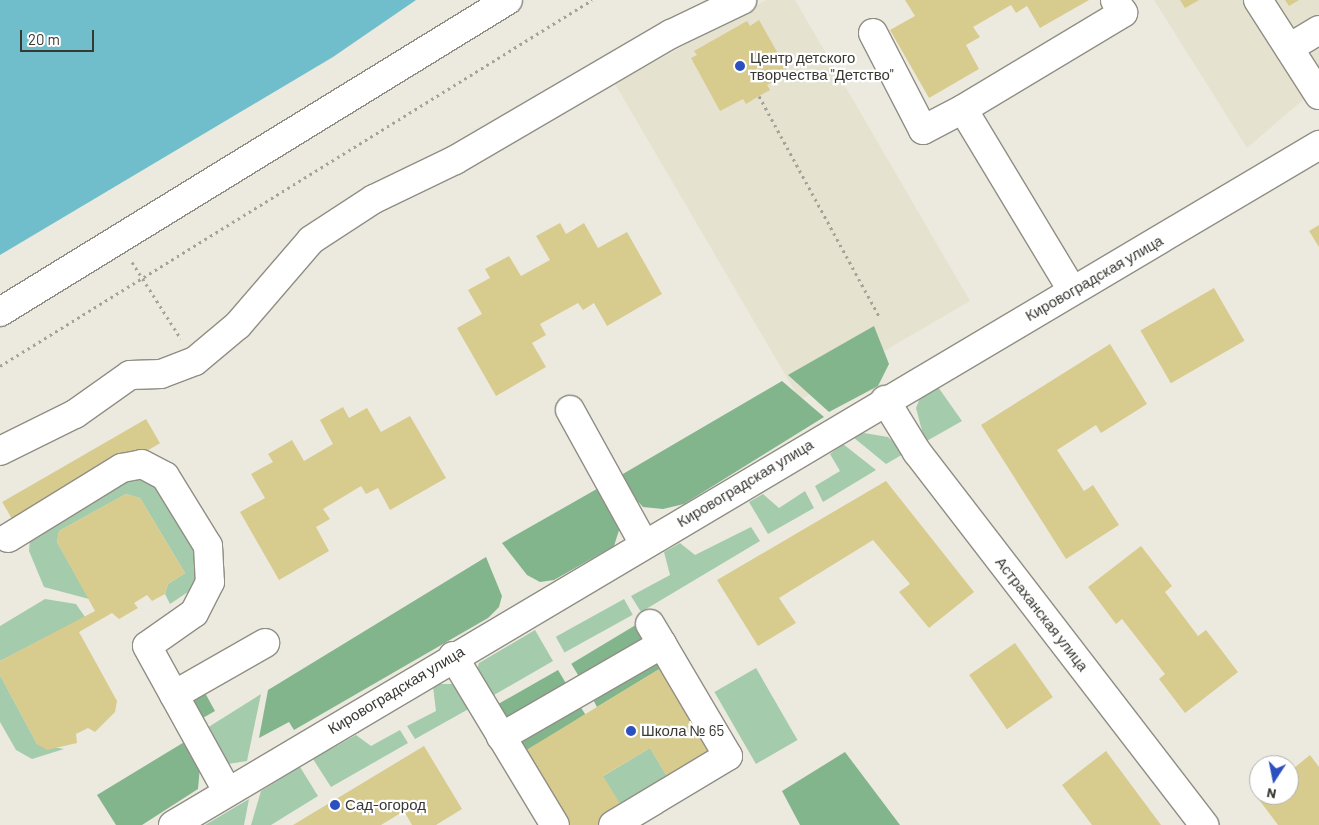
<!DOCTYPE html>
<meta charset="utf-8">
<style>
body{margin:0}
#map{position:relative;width:1319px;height:825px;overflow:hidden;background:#eceadf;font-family:Barlow,sans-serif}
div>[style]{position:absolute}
.built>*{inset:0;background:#e5e2cf}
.green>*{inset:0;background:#a4cbab;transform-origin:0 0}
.forest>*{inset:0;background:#82b58c;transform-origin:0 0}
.water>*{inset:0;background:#70becc}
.building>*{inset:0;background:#d7cb8e;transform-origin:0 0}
.path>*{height:3px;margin-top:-1.5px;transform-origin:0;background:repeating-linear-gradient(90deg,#a4a39a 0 2.5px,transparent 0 6.5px)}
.roads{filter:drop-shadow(1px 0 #908e84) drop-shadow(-1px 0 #908e84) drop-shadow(0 1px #908e84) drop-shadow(0 -1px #908e84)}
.minor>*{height:28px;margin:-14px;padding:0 14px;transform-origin:14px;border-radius:14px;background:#fff}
.dots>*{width:14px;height:14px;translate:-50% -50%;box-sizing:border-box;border:2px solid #fff;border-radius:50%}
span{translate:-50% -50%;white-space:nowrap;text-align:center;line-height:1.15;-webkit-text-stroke:4.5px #fff;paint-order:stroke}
.poi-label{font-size:15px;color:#393934}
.left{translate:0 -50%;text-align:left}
.street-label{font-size:15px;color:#393934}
.north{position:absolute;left:1249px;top:755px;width:50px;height:50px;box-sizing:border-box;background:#fff;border:1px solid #b0b0ae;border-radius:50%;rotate:191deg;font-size:14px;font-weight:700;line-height:20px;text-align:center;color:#393934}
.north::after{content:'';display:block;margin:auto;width:18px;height:22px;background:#2d50c0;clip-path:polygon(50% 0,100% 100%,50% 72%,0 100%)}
.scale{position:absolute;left:20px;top:30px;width:74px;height:22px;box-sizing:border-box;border:2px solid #393934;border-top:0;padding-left:6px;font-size:15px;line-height:18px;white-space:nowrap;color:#393934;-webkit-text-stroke:4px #fff;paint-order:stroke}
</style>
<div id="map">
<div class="built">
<i style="clip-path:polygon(766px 0,795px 0,970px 301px,800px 400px,615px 84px)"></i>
<i style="clip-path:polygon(1154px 0,1319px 0,1319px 86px,1247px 148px)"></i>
</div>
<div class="green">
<i style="clip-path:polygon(938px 387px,962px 421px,925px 442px,916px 408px,920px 398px)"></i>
<i style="clip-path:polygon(864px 433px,888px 437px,905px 453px,886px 464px,853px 437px)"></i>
<i style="clip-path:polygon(843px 444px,876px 470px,823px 502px,815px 486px,840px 471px,830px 454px)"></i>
<i style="clip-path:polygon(124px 475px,150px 476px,199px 554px,194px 588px,170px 604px,165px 594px,168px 584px,185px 573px,140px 498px,126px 494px,59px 531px,57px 542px,89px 599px,44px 587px,29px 551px,30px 539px)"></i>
<i style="clip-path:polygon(805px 491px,814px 508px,768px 534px,749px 502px,763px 494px,779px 508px)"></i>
<i style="clip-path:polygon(751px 527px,760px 541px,641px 612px,631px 596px,670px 575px,664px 552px,680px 543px,695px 555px)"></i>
<i style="clip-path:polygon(45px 599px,76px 604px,85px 617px,0 661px,0 626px)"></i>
<i style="left:624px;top:599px;width:18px;height:78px;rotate:61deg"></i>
<i style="clip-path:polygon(535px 630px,553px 661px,487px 699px,476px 673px,479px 663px)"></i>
<i style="left:756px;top:668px;width:83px;height:48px;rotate:60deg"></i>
<i style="clip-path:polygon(0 675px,37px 744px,64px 749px,32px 759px,16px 750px,0 722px)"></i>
<i style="clip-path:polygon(439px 684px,455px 684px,474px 706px,415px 739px,407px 726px,436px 711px,433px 687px)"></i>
<i style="clip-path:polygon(261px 694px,247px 761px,228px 764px,199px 733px)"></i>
<i style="clip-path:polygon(400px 730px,408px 743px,331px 787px,313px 759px,356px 735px,371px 746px)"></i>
<i style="left:650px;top:748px;width:37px;height:55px;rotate:59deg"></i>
<i style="clip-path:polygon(300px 767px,318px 796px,271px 825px,251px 825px,261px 791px)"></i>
<i style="clip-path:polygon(249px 799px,244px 825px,205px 825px)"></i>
</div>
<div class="forest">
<i style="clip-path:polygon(874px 326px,889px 364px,878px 386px,829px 412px,788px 375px)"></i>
<i style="clip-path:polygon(782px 381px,824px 417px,684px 504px,663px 509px,643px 507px,616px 478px)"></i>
<i style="clip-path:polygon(602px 486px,620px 527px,614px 546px,554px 580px,540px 582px,527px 575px,502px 543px)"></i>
<i style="clip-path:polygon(486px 557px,502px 596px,499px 607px,488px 618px,294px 730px,289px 722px,259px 738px,268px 690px)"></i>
<i style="left:639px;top:623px;width:23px;height:79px;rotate:59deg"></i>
<i style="clip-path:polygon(658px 653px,666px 665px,597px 707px,589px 692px)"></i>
<i style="clip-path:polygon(558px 670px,570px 690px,508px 719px,493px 707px)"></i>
<i style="clip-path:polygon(204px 691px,215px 711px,194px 723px,188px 703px)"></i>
<i style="left:576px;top:700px;width:17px;height:73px;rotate:57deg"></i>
<i style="clip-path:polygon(186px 741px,200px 767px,198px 789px,142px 825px,116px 825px,97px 795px)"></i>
<i style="clip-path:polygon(845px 752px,900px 825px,800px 825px,782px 791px)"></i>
</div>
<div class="water">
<i style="clip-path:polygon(0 0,416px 0,333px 57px,0 255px)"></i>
</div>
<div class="building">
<i style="clip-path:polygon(905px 0,1089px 0,1040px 28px,1027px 6px,1016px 13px,1011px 5px,973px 27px,980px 37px,966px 45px,979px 69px,929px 98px,890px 30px,915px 16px)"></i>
<i style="clip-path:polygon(1180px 0,1199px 0,1185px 8px)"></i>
<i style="clip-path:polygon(1285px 0,1299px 0,1289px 6px)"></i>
<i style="clip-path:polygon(759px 20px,789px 73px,767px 85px,770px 90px,759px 96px,746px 104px,743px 99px,720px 111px,691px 58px,697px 55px,694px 51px,747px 21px,750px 26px)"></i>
<i style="clip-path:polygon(560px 223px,566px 234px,584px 223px,598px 248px,627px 232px,662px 294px,607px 326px,594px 303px,583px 310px,578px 303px,540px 324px,546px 335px,532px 343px,546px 367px,496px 396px,457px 328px,482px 314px,468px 290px,490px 278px,485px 269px,509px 256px,521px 276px,550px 260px,536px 236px)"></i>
<i style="clip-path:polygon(1319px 225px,1319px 247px,1309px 231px)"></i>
<i style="left:1214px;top:288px;width:61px;height:85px;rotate:60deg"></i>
<i style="clip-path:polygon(1110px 344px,1147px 404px,1101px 433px,1096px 425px,1057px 450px,1084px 491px,1093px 485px,1119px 525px,1066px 559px,981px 425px)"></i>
<i style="clip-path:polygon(343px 407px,349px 418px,367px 408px,381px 432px,410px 416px,446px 478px,390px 510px,378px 488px,366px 494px,361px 486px,323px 509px,330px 519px,316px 527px,329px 551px,279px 580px,240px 512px,265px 498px,251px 474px,273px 462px,268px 454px,292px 440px,304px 461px,333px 444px,320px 420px)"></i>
<i style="left:146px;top:419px;width:28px;height:166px;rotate:60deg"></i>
<i style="clip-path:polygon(886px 481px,974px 592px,929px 628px,899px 592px,910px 584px,873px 540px,779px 598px,796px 623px,758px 646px,717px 580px)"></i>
<i style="clip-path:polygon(126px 494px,140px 498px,185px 573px,168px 584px,165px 594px,152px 601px,147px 595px,134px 603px,138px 608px,119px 619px,112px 613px,79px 632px,117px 701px,115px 712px,95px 732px,88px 728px,76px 734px,77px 743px,47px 750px,37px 744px,0 675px,0 661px,95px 611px,57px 542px,59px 531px)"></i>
<i style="clip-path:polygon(1141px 546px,1172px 586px,1165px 592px,1198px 636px,1206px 630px,1238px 672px,1185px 713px,1159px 679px,1165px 674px,1122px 619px,1116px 624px,1088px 587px)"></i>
<i style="left:1015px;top:643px;width:66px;height:56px;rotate:55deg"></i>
<i style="clip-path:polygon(666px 665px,718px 751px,669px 780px,650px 748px,603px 776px,624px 810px,598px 825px,567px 825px,523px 752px)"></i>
<i style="clip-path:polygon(424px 746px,462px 809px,436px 825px,412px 825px,404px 811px,381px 825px,293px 825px)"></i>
<i style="clip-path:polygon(1106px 751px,1161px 825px,1092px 825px,1062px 785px)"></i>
<i style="clip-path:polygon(1310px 755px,1319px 767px,1319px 825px,1278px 825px,1257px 797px,1289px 795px,1289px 772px)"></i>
</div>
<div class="path">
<i style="left:759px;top:96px;width:253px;rotate:61.4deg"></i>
<i style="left:132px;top:262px;width:91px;rotate:57.5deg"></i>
<i style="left:0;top:366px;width:696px;rotate:-31.73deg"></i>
</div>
<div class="roads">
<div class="minor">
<i style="left:1258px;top:0;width:113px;rotate:57.3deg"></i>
<i style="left:873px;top:33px;width:109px;rotate:62.7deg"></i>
<i style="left:923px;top:130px;width:45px;rotate:-27.7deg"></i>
<i style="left:1289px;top:48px;width:35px;rotate:-31deg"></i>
<i style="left:1072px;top:290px;width:211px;rotate:-121.1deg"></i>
<i style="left:963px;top:109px;width:187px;rotate:-31deg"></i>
<i style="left:1123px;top:13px;width:15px;rotate:-122deg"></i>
<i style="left:0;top:312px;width:596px;rotate:-31.56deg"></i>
<i style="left:885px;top:400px;width:61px;rotate:58.4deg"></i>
<i style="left:917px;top:452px;width:471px;rotate:52.4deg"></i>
<i style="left:570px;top:410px;width:153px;rotate:61.1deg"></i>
<i style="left:0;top:451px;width:84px;rotate:-26.3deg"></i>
<i style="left:75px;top:414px;width:67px;rotate:-35.3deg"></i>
<i style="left:130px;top:375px;width:31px;rotate:-2deg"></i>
<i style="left:161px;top:374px;width:36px;rotate:-21deg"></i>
<i style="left:195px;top:361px;width:56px;rotate:-39.9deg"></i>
<i style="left:238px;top:325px;width:112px;rotate:-49.3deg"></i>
<i style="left:311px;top:240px;width:75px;rotate:-33.1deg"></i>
<i style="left:374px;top:199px;width:90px;rotate:-25.7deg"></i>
<i style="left:455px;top:160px;width:250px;rotate:-30.3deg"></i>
<i style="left:671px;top:34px;width:79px;rotate:-25.6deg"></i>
<i style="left:8px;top:538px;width:134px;rotate:-31.6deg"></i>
<i style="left:122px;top:468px;width:20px;rotate:-11deg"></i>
<i style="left:142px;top:464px;width:26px;rotate:28deg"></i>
<i style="left:165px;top:476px;width:82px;rotate:58.4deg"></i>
<i style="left:208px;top:546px;width:36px;rotate:87deg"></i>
<i style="left:210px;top:582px;width:35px;rotate:117deg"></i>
<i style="left:194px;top:613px;width:57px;rotate:144.9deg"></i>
<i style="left:147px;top:646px;width:166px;rotate:61.1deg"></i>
<i style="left:650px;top:624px;width:23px;rotate:59deg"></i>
<i style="left:453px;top:656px;width:197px;rotate:58.9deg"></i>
<i style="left:174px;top:695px;width:105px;rotate:-29.7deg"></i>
<i style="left:501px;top:737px;width:186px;rotate:-30deg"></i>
<i style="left:662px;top:644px;width:130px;rotate:59.5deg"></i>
<i style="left:728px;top:756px;width:134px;rotate:149deg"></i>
<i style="left:173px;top:825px;width:1333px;rotate:-30.68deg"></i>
</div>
</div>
<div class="dots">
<i style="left:740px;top:66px;background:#2d50c0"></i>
<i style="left:631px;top:731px;background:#2d50c0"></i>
<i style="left:335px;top:805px;background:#2d50c0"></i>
</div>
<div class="poi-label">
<span class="left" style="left:750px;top:66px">Центр детского<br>творчества "Детство"</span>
<span class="left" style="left:641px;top:731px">Школа № 65</span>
<span class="left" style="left:345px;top:805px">Сад-огород</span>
</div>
<div class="street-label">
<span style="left:1094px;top:278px;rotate:-30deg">Кировоградская улица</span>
<span style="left:745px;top:483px;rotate:-31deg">Кировоградская улица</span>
<span style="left:1042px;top:614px;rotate:52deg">Астраханская улица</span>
<span style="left:396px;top:690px;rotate:-31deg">Кировоградская улица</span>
</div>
<div class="north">N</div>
<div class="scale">20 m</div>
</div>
